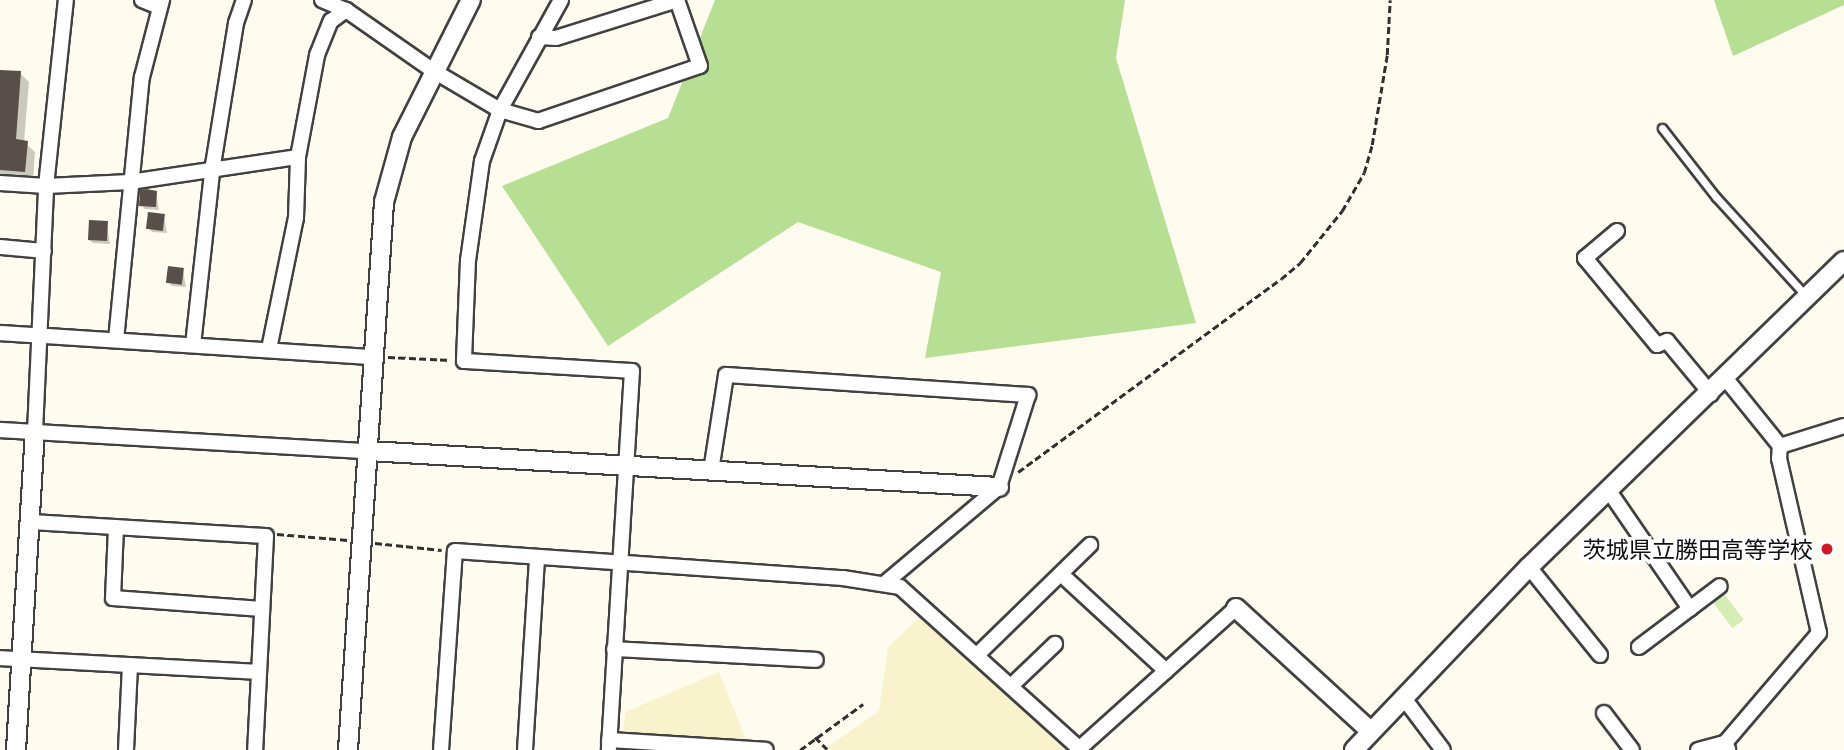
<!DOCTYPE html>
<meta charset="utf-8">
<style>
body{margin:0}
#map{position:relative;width:1844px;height:750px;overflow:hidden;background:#fffcef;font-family:"IBM Plex Serif","Noto Sans JP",serif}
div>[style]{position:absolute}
.farmland>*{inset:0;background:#f8f3cd}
.green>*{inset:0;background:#d4edb5;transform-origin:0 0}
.forest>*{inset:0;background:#b7df93}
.shadow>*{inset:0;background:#0003}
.building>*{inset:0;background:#584f4a;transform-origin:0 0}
.path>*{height:2.5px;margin-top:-1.25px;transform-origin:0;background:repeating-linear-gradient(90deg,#303030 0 7px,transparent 0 10.5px)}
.roads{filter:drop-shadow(2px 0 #414141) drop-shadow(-2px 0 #414141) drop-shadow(0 2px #414141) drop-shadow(0 -2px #414141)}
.service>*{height:7px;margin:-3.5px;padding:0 3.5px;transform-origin:3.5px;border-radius:3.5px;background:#fff}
.minor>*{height:14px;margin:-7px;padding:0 7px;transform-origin:7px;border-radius:7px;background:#fff}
.tertiary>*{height:18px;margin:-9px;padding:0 9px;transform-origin:9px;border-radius:9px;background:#fff}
.dots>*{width:19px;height:19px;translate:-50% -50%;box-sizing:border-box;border:4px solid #fff;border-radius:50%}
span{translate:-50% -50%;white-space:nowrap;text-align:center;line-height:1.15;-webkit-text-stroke:7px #fff;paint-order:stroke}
.poi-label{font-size:23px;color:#0e0e0e}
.right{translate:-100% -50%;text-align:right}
</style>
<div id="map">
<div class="farmland">
<i style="clip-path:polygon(922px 615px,1069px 750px,823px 750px,879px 711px,888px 647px)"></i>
<i style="clip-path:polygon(719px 672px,747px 742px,757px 750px,622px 750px,625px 712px)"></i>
</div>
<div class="green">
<i style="left:1722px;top:591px;width:36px;height:14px;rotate:53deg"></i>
</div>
<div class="forest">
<i style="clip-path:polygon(715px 0,1125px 0,1116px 58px,1196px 323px,925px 358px,941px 272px,798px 222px,608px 346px,502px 186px,668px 118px)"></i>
<i style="clip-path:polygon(1714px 0,1844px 0,1844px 5px,1733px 56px)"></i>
</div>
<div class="shadow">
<i style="clip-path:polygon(0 72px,20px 73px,29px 82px,24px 142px,35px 152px,33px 180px,0 176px)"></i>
<i style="clip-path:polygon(156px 193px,159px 210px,145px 209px,141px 205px)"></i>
<i style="clip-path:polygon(164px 216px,167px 233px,152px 232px,149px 228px)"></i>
<i style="clip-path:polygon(107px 223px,110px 244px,93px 243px,89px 240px)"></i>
<i style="clip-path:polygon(183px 270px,186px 287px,172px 286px,168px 282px)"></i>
</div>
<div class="building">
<i style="clip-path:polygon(0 70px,21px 71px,16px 139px,28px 141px,25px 172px,0 170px)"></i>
<i style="clip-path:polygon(146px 189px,157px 191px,156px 207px,139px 206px,140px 190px)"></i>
<i style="left:148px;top:212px;width:17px;height:17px;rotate:7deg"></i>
<i style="left:89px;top:220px;width:19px;height:20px;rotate:3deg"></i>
<i style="left:168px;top:266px;width:16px;height:17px;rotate:7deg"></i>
</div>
<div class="path">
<i style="left:388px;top:357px;width:63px;rotate:2.7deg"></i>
<i style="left:1018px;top:472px;width:326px;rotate:-36.3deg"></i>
<i style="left:1281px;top:279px;width:25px;rotate:-40deg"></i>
<i style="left:1300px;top:263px;width:67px;rotate:-51.1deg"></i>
<i style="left:1342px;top:211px;width:44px;rotate:-59.9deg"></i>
<i style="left:1364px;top:173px;width:29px;rotate:-74deg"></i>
<i style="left:1372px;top:145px;width:91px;rotate:-80.5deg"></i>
<i style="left:1387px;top:55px;width:55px;rotate:-86.9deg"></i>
<i style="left:277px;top:534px;width:71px;rotate:4.8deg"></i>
<i style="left:375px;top:543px;width:67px;rotate:6deg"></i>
<i style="left:815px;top:737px;width:18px;rotate:45deg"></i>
<i style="left:800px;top:750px;width:78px;rotate:-36.1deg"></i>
</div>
<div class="roads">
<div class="service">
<i style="left:1662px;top:128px;width:88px;rotate:52deg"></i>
<i style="left:1716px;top:197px;width:135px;rotate:47.7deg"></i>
</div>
<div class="minor">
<i style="left:142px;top:0;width:18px;rotate:22deg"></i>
<i style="left:322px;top:0;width:26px;rotate:23deg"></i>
<i style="left:346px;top:10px;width:105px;rotate:34.9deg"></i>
<i style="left:432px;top:70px;width:79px;rotate:30.5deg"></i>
<i style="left:500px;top:110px;width:40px;rotate:16deg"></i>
<i style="left:538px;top:121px;width:171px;rotate:-18.8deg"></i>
<i style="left:700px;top:66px;width:70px;rotate:-109.2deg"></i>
<i style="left:561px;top:0;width:126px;rotate:119deg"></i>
<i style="left:500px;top:110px;width:54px;rotate:109.4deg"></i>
<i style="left:482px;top:161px;width:100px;rotate:98deg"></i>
<i style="left:468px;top:260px;width:101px;rotate:92.3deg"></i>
<i style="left:464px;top:361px;width:168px;rotate:3.4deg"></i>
<i style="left:632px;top:371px;width:380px;rotate:93.5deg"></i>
<i style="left:539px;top:37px;width:17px;rotate:3deg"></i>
<i style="left:556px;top:38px;width:127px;rotate:-17.4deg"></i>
<i style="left:0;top:183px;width:46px;rotate:3.7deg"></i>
<i style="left:46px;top:186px;width:84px;rotate:-2.7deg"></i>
<i style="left:130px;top:182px;width:170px;rotate:-8.5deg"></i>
<i style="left:1617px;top:231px;width:42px;rotate:139.8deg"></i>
<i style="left:1585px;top:258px;width:113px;rotate:50.4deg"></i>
<i style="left:1657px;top:345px;width:11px;rotate:-22deg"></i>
<i style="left:1667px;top:341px;width:69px;rotate:50.3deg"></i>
<i style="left:0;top:247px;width:44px;rotate:5.2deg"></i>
<i style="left:0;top:333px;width:375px;rotate:3.7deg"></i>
<i style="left:116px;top:340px;width:264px;rotate:-84.4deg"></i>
<i style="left:142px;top:77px;width:80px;rotate:-75.4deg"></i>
<i style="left:193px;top:345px;width:181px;rotate:-83.7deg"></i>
<i style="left:213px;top:165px;width:144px;rotate:-80.8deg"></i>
<i style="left:236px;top:23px;width:24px;rotate:-71deg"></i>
<i style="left:269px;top:349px;width:134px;rotate:-78.4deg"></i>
<i style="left:296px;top:218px;width:61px;rotate:-88.1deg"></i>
<i style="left:298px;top:157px;width:104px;rotate:-79.4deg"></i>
<i style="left:317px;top:55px;width:37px;rotate:-68deg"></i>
<i style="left:331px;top:21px;width:19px;rotate:-36deg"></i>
<i style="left:1726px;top:379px;width:86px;rotate:51.1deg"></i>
<i style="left:1780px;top:446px;width:67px;rotate:-17.4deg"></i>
<i style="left:0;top:430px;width:369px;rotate:3.3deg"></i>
<i style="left:35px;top:432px;width:246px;rotate:-87.4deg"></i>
<i style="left:46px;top:186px;width:187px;rotate:-83.9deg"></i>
<i style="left:711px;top:471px;width:97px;rotate:-81.1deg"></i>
<i style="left:726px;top:375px;width:303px;rotate:3.8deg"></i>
<i style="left:1028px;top:395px;width:96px;rotate:107.5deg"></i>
<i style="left:999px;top:487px;width:149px;rotate:139.9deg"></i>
<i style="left:1609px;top:491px;width:143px;rotate:55.5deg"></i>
<i style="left:30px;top:522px;width:236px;rotate:3.4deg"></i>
<i style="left:266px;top:536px;width:214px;rotate:92.9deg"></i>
<i style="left:116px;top:527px;width:71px;rotate:92.4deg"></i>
<i style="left:113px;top:598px;width:149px;rotate:4.2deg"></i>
<i style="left:1529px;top:567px;width:113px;rotate:51.1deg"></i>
<i style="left:1061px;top:574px;width:143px;rotate:42.7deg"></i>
<i style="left:1639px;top:647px;width:101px;rotate:-37deg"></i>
<i style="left:614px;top:649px;width:202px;rotate:3.1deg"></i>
<i style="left:977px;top:655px;width:158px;rotate:-44.2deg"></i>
<i style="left:0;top:658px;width:258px;rotate:3.1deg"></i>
<i style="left:1011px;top:686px;width:61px;rotate:-43.7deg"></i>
<i style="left:1403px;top:697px;width:66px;rotate:53deg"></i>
<i style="left:1604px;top:713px;width:46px;rotate:52.9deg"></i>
<i style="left:609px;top:740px;width:157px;rotate:3.6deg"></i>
<i style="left:1725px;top:743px;width:145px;rotate:-49.5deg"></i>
<i style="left:1819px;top:633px;width:179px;rotate:-102.9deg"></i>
<i style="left:1779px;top:459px;width:13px;rotate:-86deg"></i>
<i style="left:1080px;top:748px;width:210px;rotate:-41.9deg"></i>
<i style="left:126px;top:750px;width:85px;rotate:-87.3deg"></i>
<i style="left:441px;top:750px;width:199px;rotate:-86deg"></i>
<i style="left:455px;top:551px;width:389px;rotate:4deg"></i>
<i style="left:843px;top:578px;width:58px;rotate:9deg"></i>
<i style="left:900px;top:587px;width:244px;rotate:42deg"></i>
<i style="left:525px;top:750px;width:193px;rotate:-86.4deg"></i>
<i style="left:1698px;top:750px;width:28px;rotate:-15deg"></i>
<i style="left:1725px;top:743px;width:7px;rotate:63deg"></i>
</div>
<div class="tertiary">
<i style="left:368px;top:451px;width:632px;rotate:3.27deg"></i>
<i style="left:1236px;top:608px;width:182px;rotate:42.5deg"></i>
<i style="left:16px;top:750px;width:319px;rotate:-86.6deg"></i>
<i style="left:348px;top:750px;width:549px;rotate:-86.24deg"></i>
<i style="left:384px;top:202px;width:67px;rotate:-74.5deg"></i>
<i style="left:402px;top:137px;width:153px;rotate:-63.3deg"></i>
<i style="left:1354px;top:750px;width:253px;rotate:-46.3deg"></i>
<i style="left:1529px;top:567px;width:439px;rotate:-44.2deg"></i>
</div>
</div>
<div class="dots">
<i style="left:1827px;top:549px;background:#cb1a27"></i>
</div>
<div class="poi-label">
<span class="right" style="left:1813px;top:549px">茨城県立勝田高等学校</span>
</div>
</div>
